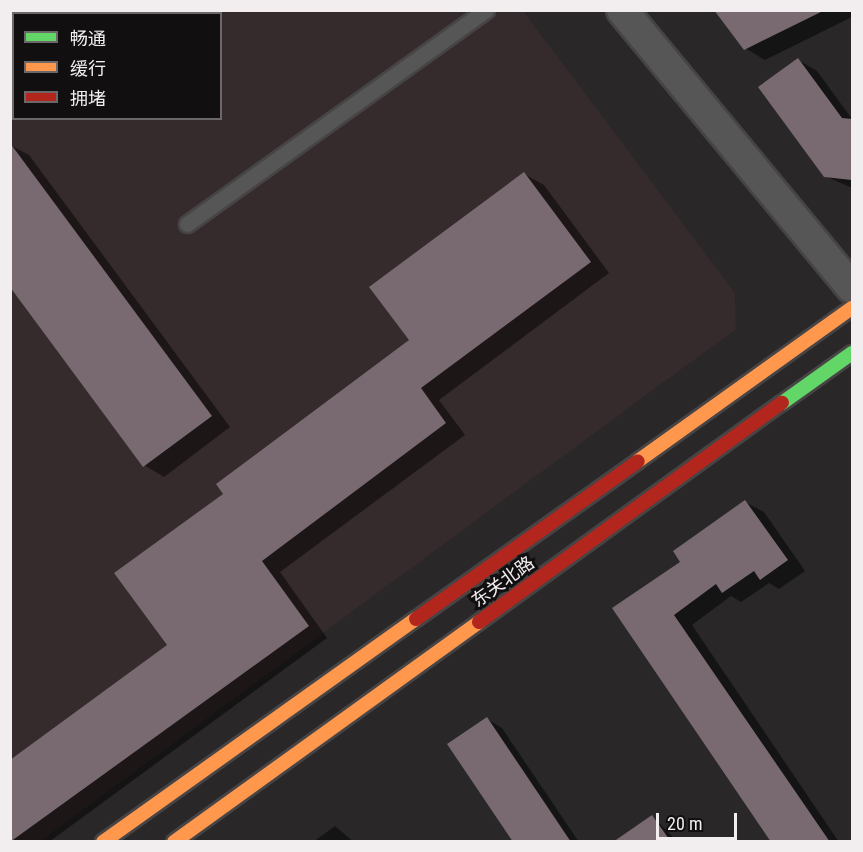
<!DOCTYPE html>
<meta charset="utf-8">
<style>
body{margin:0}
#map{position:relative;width:863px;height:852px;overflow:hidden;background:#292727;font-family:"Roboto Condensed","Noto Sans SC",sans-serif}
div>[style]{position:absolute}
.built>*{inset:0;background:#352a2c}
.shadow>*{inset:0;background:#0007}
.building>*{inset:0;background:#796a72}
.roads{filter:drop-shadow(2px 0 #474445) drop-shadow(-2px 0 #474445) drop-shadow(0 2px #474445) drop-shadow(0 -2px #474445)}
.lane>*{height:15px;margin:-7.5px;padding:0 7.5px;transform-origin:7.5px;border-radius:7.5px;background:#575656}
.street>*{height:30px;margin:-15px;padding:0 15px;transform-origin:15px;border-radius:15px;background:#575656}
.fast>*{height:14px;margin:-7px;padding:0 7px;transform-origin:7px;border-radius:7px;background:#63d668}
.slow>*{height:14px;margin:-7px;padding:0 7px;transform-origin:7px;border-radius:7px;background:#ff974d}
.jam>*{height:14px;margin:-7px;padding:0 7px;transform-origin:7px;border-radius:7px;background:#b3261e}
span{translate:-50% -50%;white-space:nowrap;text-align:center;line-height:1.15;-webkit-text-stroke:6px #120f10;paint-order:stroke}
.street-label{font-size:18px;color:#f2eeef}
.frame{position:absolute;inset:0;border:12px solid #f2eeef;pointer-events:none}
.legend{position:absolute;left:12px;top:12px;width:210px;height:108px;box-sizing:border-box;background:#120f10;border:2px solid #6c6869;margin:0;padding:8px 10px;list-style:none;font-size:18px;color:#f2eeef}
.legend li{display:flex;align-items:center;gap:12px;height:30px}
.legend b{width:30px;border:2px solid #6c6869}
.scale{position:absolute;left:656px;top:813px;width:81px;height:27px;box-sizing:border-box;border:3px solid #f2eeef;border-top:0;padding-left:8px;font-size:18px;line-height:21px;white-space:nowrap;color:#f2eeef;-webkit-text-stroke:4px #120f10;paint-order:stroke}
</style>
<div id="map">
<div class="built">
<i style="clip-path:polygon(evenodd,10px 11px,523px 11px,735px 293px,736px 329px,39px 842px,10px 841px,10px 11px,14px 14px,220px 14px,220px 118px,14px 118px,14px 14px)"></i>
</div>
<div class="shadow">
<i style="clip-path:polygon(72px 10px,206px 10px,202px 14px)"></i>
<i style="clip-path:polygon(716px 10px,852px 10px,852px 17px,765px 60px,745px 48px)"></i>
<i style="clip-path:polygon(798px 60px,817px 71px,852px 119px,852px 188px,825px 176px)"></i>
<i style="clip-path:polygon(10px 145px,29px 155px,230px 427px,164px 477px,144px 465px)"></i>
<i style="clip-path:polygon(524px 174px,544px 185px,609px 273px,439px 400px,465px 435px,280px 572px,327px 638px,49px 842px,10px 842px,169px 646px,225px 494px,411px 341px)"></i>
<i style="clip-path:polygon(745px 502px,764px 512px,805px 571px,779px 589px,769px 583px,741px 602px,731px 596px,692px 625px,839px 842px,773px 842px,614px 609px,682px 562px)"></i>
<i style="clip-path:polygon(487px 719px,502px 728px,579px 842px,515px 842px)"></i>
<i style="clip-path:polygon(652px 816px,678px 842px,616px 842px)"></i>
<i style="clip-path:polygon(335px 826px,354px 842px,313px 842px)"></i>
</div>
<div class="building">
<i style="clip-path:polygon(714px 10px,825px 10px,744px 50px)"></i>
<i style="clip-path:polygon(798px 58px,842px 118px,852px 119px,852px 180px,824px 177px,758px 87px)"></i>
<i style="clip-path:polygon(10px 143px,212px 416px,143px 467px,10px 287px)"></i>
<i style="clip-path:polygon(524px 172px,591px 262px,421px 388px,446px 423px,262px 561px,309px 626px,10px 842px,10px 760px,167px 645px,114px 573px,223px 494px,216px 484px,409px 340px,369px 287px)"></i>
<i style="clip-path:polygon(745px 500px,788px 560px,760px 580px,754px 571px,722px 593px,716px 584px,674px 615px,830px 842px,771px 842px,612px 608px,680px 562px,673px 551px)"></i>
<i style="clip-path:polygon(487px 717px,571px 842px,513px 842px,447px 744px)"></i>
<i style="clip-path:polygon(652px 815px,671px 842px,613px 842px)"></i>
</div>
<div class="roads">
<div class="lane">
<i style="left:187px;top:224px;width:368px;rotate:-35.6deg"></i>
</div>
<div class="street">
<i style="left:622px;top:10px;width:361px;rotate:50.4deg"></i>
</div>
<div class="fast">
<i style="left:782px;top:403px;width:86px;rotate:-35.5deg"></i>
</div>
<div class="slow">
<i style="left:638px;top:461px;width:263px;rotate:-35.6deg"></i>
<i style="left:103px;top:842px;width:384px;rotate:-35.5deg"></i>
<i style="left:174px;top:842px;width:376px;rotate:-35.8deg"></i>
</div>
<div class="jam">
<i style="left:416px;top:619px;width:272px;rotate:-35.4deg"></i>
<i style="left:479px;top:622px;width:374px;rotate:-35.9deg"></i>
</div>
</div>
<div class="street-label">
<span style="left:503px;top:582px;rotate:-36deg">东关北路</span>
</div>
<div class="frame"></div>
<ul class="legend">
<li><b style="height:8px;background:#63d668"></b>畅通</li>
<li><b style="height:8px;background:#ff974d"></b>缓行</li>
<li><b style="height:8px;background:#b3261e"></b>拥堵</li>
</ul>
<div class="scale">20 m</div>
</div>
